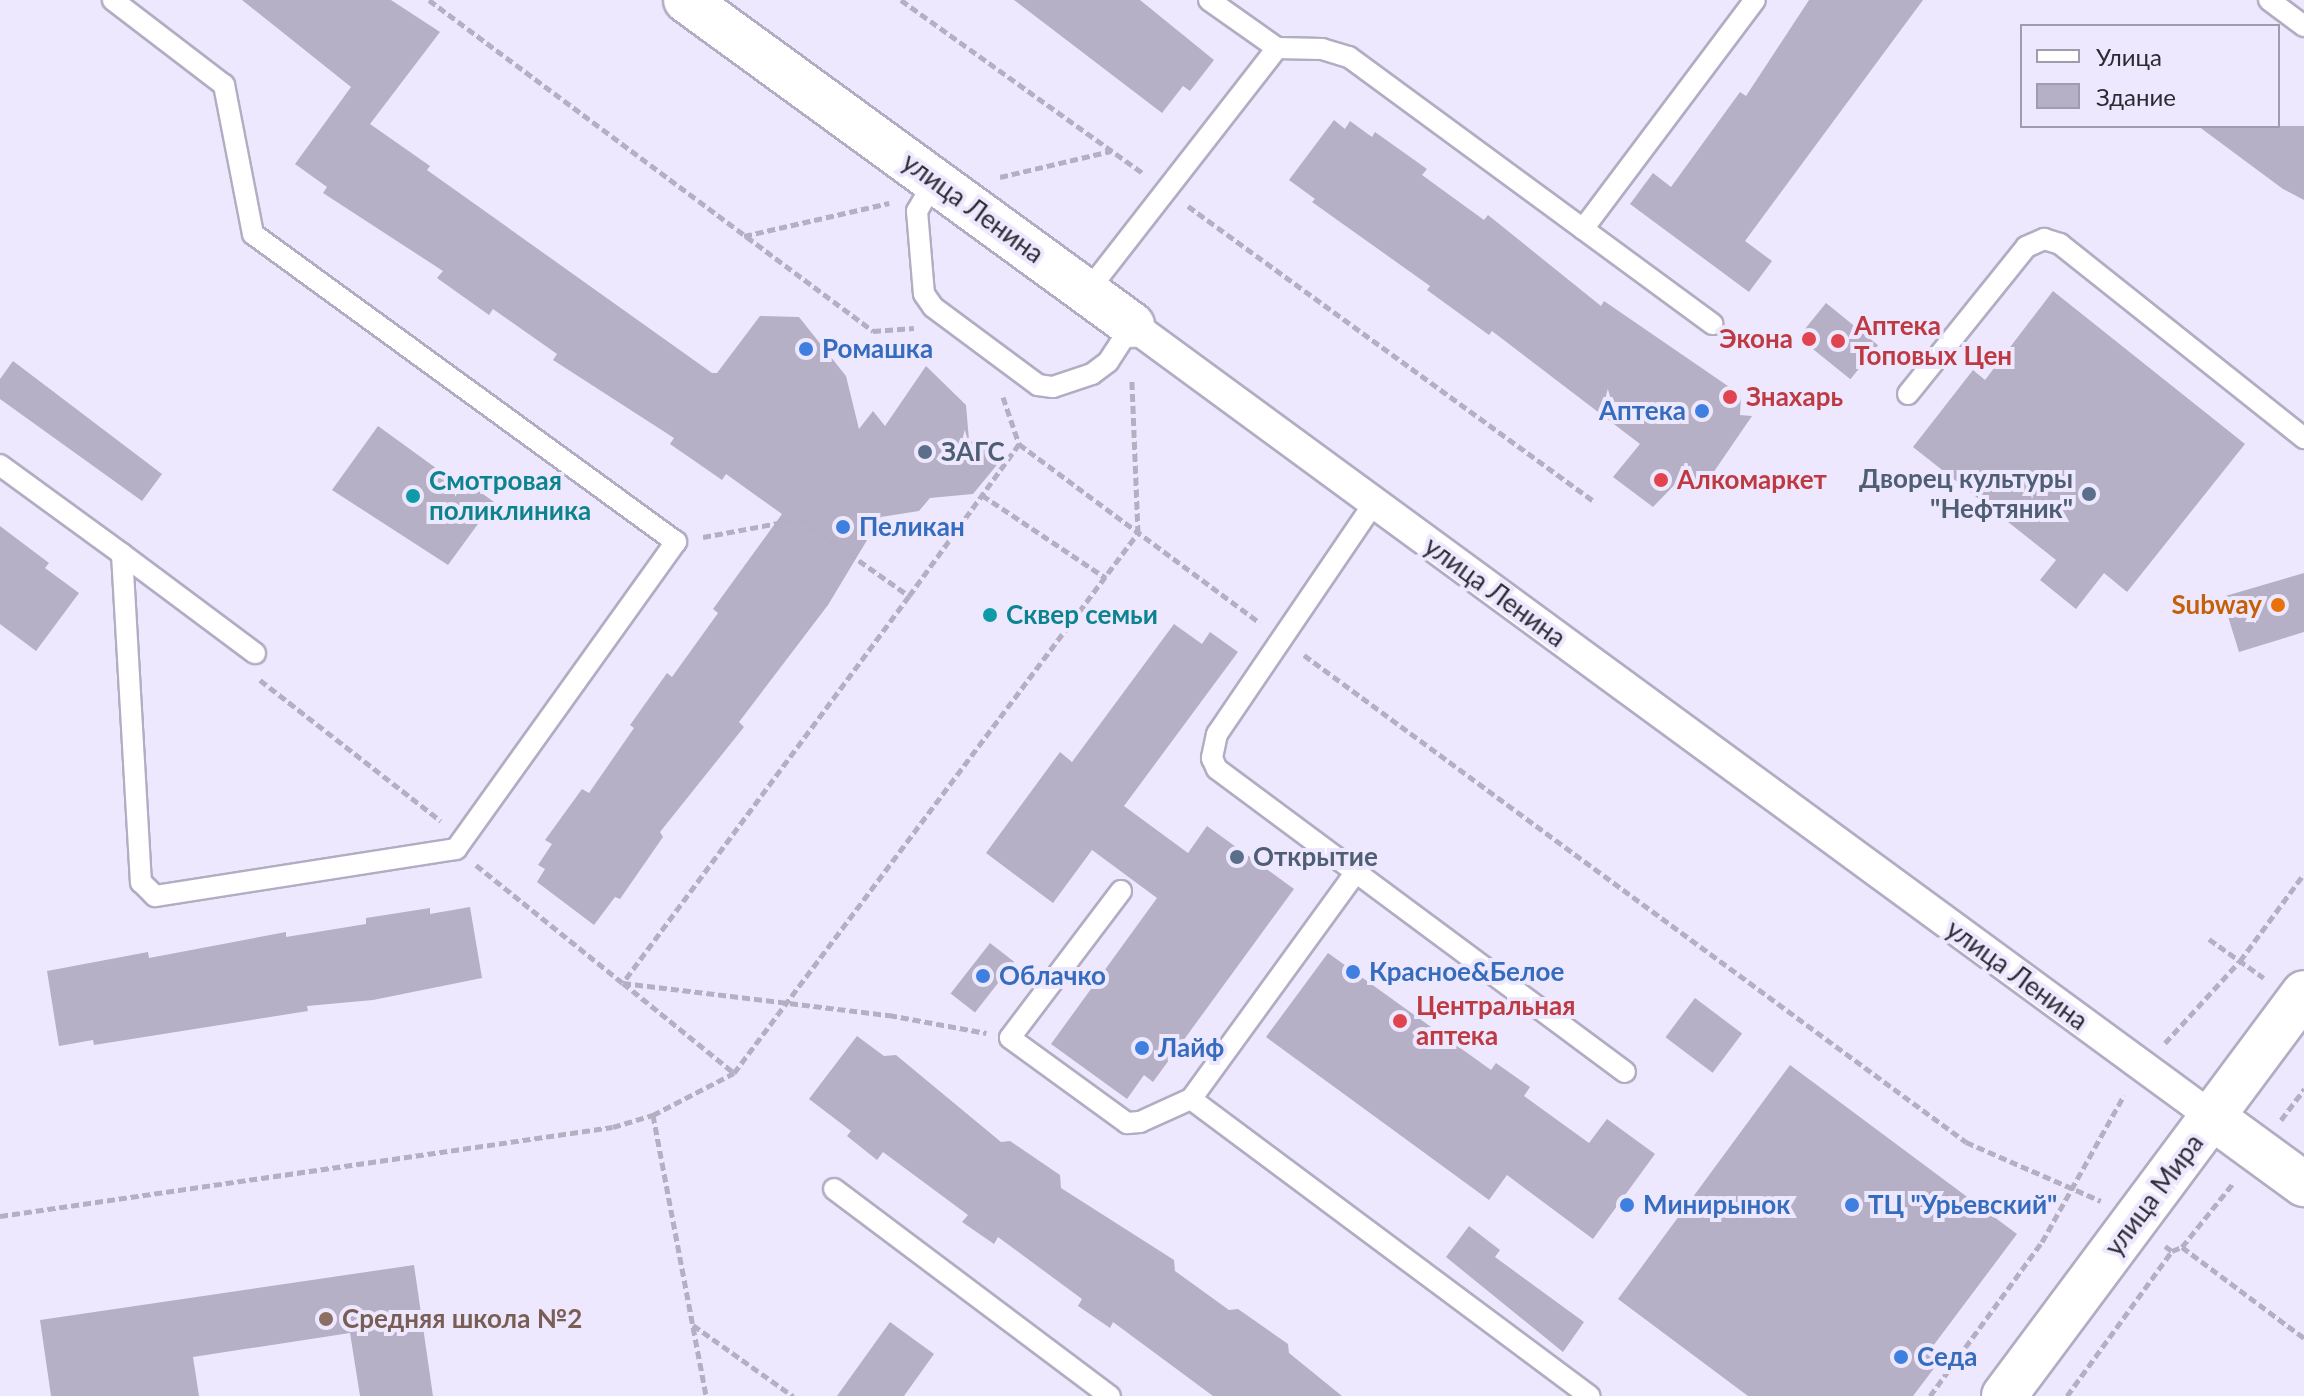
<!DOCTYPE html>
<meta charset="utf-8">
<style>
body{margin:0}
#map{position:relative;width:2304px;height:1396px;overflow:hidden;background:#eee8ff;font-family:Lato,sans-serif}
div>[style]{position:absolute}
.building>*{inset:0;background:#b5b0c5;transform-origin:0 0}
.path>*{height:5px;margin-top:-2.5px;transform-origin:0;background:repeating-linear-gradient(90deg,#b4afc1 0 8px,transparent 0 12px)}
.roads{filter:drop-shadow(2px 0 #b2adc2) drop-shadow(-2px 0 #b2adc2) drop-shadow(0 2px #b2adc2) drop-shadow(0 -2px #b2adc2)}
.service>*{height:20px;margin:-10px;padding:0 10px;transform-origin:10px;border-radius:10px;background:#fff}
.pedestrian>*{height:30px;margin:-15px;padding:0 15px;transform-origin:15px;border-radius:15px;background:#fff}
.tertiary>*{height:44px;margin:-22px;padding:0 22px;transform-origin:22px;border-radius:22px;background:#fff}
.dots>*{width:22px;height:22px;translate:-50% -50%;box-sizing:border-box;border:4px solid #eee8ff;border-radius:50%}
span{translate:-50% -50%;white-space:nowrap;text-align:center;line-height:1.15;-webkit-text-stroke:8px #eee8ff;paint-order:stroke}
.street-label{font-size:26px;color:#2c2a32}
.health-label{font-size:26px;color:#be3a42;font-weight:700}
.left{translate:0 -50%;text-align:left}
.right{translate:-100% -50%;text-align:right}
.shop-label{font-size:26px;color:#366cbe;font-weight:700}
.service-label{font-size:26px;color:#4e5e75;font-weight:700}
.culture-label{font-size:26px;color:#0d838f;font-weight:700}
.food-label{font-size:26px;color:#c56008;font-weight:700}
.education-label{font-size:26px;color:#785e54;font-weight:700}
.legend{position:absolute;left:2020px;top:24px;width:260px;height:104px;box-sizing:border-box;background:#eee8ff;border:2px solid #a09cad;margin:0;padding:10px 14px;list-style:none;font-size:24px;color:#2c2a32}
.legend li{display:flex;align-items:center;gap:16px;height:40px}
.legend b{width:40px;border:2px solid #a09cad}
</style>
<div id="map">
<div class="building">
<i style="clip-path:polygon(242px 0,391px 0,440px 32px,370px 124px,430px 166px,427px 170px,712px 373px,717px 373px,760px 316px,799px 317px,846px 376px,859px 429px,873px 411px,885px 426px,926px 366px,966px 405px,969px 440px,1001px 460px,973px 494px,930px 498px,919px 511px,881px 517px,828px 605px,739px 722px,744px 727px,660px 832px,663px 837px,620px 899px,615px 897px,594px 925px,537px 882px,545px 869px,538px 865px,552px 844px,545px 840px,582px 789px,589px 793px,634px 728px,630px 725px,667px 673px,672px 677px,718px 613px,713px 609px,782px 514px,726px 474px,722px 480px,670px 444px,674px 438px,553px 360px,557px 354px,493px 309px,489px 315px,437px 278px,443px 271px,323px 193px,327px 187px,295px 164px,351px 87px)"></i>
<i style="clip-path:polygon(1014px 0,1140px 0,1214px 60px,1190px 91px,1183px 86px,1162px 113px)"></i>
<i style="clip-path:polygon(1809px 0,1923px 0,1745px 241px,1772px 261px,1749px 292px,1630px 204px,1653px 173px,1671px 187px,1740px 92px,1746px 96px)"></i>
<i style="clip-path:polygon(1334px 120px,1345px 129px,1350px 121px,1372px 137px,1375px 132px,1427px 169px,1422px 175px,1484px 220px,1488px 215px,1601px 306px,1604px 301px,1741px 395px,1740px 415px,1752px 416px,1700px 492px,1689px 470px,1653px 507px,1613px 477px,1640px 444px,1492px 331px,1489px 335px,1427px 290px,1430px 286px,1312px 202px,1315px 199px,1289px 180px)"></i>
<i style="clip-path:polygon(2198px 126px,2304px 126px,2304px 200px,2283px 189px)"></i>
<i style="clip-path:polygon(2053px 291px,2245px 444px,2127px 592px,2104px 573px,2076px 609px,2040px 580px,2056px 560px,1913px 447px,1973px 370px,1985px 380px)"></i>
<i style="left:1826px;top:303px;width:67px;height:44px;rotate:39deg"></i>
<i style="clip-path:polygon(13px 361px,162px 474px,142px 501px,0 399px,0 379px)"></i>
<i style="clip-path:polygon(378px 426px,458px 484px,461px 478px,494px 502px,448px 565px,332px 490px)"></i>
<i style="clip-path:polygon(0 526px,49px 563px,45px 568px,79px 593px,36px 651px,0 624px)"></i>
<i style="clip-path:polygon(2304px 573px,2304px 632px,2239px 652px,2222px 597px)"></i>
<i style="clip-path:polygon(1174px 624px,1202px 644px,1210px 632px,1238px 652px,1124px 806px,1188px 853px,1207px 826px,1294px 889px,1153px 1082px,1144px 1075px,1127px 1099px,1051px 1044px,1157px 898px,1092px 850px,1053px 903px,986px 853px,1060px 752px,1072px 762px)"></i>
<i style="clip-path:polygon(470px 907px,482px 978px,373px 1000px,307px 1006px,308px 1011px,94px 1045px,93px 1040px,59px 1046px,47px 971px,148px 952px,149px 958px,286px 932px,286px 937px,366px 924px,366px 918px,430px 908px,430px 914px)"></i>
<i style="left:990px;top:943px;width:31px;height:64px;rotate:38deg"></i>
<i style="clip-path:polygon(1328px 953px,1491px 1070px,1496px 1063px,1530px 1087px,1524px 1096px,1589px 1143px,1607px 1119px,1655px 1154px,1593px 1239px,1507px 1175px,1489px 1200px,1266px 1037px)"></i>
<i style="left:1695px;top:998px;width:59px;height:49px;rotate:37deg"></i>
<i style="clip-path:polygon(857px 1036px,884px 1056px,896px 1055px,1001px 1142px,1010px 1141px,1060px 1175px,1061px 1188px,1174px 1260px,1175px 1271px,1229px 1310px,1238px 1309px,1288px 1344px,1289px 1353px,1342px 1396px,1213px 1396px,1113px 1322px,1110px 1328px,1078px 1306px,1082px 1299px,998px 1237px,994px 1244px,962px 1222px,968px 1215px,883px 1152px,877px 1160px,847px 1136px,851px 1131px,809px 1099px)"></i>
<i style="clip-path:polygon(1790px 1065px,2017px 1234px,1927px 1354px,1938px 1363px,1913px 1396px,1748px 1396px,1618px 1299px)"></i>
<i style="clip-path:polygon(1469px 1226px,1500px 1250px,1495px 1257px,1584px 1322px,1563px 1352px,1446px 1257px)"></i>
<i style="clip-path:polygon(414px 1265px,433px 1396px,360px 1396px,350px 1333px,193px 1357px,199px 1396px,51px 1396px,40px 1320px)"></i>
<i style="clip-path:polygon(890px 1322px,934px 1354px,904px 1396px,837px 1396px)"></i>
</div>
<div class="path">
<i style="left:429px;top:0;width:554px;rotate:36.7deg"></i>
<i style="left:873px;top:331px;width:41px;rotate:-4.2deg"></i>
<i style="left:901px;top:0;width:299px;rotate:35.6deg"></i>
<i style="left:1000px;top:177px;width:114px;rotate:-13.2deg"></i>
<i style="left:1188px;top:206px;width:503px;rotate:36.03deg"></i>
<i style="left:744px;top:236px;width:149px;rotate:-12.8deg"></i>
<i style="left:1003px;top:397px;width:50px;rotate:71.2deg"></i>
<i style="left:1019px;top:444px;width:300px;rotate:36.6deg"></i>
<i style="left:982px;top:495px;width:149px;rotate:33.8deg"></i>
<i style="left:703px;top:537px;width:99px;rotate:-10.5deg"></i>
<i style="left:800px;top:519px;width:133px;rotate:35.2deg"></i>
<i style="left:909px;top:596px;width:188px;rotate:-54.1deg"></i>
<i style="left:909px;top:596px;width:481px;rotate:126.5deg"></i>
<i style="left:623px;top:983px;width:143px;rotate:39deg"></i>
<i style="left:734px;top:1073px;width:674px;rotate:-53.2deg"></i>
<i style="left:1138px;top:533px;width:152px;rotate:-92.3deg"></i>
<i style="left:1304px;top:655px;width:822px;rotate:36.34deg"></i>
<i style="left:1966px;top:1142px;width:147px;rotate:23.6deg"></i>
<i style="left:260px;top:680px;width:229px;rotate:37.9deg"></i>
<i style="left:476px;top:865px;width:189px;rotate:38.8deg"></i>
<i style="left:623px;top:983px;width:268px;rotate:6.9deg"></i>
<i style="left:889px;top:1015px;width:99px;rotate:10.5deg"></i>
<i style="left:2209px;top:939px;width:67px;rotate:35.3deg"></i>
<i style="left:2165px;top:1043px;width:111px;rotate:-47.6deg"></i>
<i style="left:2240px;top:961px;width:108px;rotate:-53.7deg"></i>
<i style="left:653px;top:1115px;width:286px;rotate:79.3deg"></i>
<i style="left:2281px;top:1120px;width:39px;rotate:-53deg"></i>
<i style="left:0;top:1216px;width:619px;rotate:-8.26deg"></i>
<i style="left:613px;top:1127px;width:42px;rotate:-16.7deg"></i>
<i style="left:653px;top:1115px;width:91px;rotate:-27.4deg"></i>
<i style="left:2165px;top:1246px;width:9px;rotate:36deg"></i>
<i style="left:2172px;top:1251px;width:11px;rotate:-22deg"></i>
<i style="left:2182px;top:1247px;width:152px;rotate:36.7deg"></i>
<i style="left:2182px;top:1247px;width:83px;rotate:-51.3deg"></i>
<i style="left:693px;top:1325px;width:123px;rotate:35.4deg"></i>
<i style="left:1930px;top:1396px;width:190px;rotate:-54deg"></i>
<i style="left:2042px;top:1242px;width:168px;rotate:-60.8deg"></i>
<i style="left:2067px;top:1396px;width:179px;rotate:-54.1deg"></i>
</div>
<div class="roads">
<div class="service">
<i style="left:1209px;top:0;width:83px;rotate:35.2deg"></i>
<i style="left:1277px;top:48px;width:45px;rotate:1.3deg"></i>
<i style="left:1322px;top:49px;width:28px;rotate:17deg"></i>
<i style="left:1349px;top:57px;width:451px;rotate:36.3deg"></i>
<i style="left:2269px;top:0;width:44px;rotate:36.6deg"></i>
<i style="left:935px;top:180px;width:36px;rotate:120deg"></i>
<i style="left:917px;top:211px;width:83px;rotate:85.2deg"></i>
<i style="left:924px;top:294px;width:16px;rotate:55deg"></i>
<i style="left:933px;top:307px;width:131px;rotate:36.6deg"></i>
<i style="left:1038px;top:385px;width:15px;rotate:8deg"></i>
<i style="left:1053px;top:387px;width:41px;rotate:-18.4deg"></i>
<i style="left:1092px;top:374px;width:20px;rotate:-37deg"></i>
<i style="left:1108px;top:362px;width:44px;rotate:-57deg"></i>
<i style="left:1583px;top:229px;width:286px;rotate:-53.1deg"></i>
<i style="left:1087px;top:292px;width:309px;rotate:-52.1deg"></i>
<i style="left:1908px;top:394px;width:189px;rotate:-51.2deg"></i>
<i style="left:2026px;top:247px;width:20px;rotate:-24deg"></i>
<i style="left:2044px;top:239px;width:17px;rotate:17deg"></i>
<i style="left:2060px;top:244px;width:312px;rotate:38.5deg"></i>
<i style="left:0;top:465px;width:151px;rotate:36.1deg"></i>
<i style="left:122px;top:554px;width:329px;rotate:86.7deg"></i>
<i style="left:141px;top:882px;width:20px;rotate:45deg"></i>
<i style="left:155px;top:896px;width:305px;rotate:-8.9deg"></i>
<i style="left:456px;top:849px;width:378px;rotate:-54.4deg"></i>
<i style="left:676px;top:542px;width:523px;rotate:-143.94deg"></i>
<i style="left:253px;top:234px;width:152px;rotate:-101deg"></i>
<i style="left:224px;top:85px;width:140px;rotate:-142.6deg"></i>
<i style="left:1374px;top:503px;width:279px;rotate:124.2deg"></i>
<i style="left:1217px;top:734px;width:25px;rotate:102deg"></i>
<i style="left:1212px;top:758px;width:12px;rotate:66deg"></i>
<i style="left:1217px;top:769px;width:508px;rotate:36.6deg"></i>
<i style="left:122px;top:554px;width:166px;rotate:36.7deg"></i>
<i style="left:1356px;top:872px;width:281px;rotate:126deg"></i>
<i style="left:1191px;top:1099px;width:497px;rotate:36.7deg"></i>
<i style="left:1121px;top:891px;width:184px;rotate:127.1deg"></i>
<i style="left:1010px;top:1038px;width:145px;rotate:36deg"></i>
<i style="left:1127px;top:1123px;width:13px;rotate:-4deg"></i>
<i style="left:1140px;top:1122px;width:56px;rotate:-24.3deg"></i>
<i style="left:834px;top:1189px;width:345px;rotate:36.9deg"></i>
</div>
<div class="pedestrian">
<i style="left:1132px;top:325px;width:1339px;rotate:36.25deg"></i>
</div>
<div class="tertiary">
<i style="left:686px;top:0;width:552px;rotate:36.08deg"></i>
<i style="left:2212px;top:1117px;width:114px;rotate:36.1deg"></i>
<i style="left:2004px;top:1396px;width:502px;rotate:-53.34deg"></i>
</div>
</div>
<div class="dots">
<i style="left:1809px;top:339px;background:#e0444e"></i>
<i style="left:1838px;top:341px;background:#e0444e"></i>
<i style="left:806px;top:349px;background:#3f7fe0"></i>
<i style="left:1730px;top:397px;background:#e0444e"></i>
<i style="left:1702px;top:411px;background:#3f7fe0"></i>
<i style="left:925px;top:452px;background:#5c6f8a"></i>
<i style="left:1661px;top:480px;background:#e0444e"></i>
<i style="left:2089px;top:494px;background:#5c6f8a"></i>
<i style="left:413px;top:496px;background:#0f9aa8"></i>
<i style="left:843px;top:527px;background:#3f7fe0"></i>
<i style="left:2278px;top:605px;background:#e8710a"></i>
<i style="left:990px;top:615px;background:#0f9aa8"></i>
<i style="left:1237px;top:857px;background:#5c6f8a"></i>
<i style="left:1353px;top:972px;background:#3f7fe0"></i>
<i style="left:983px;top:976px;background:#3f7fe0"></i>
<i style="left:1400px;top:1021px;background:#e0444e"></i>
<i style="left:1142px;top:1048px;background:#3f7fe0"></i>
<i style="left:1627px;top:1205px;background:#3f7fe0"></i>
<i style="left:1852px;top:1205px;background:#3f7fe0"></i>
<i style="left:326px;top:1319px;background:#8d6e63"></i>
<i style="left:1901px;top:1357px;background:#3f7fe0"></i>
</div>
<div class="street-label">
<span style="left:973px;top:208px;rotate:36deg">улица Ленина</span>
<span style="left:1495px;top:592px;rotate:36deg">улица Ленина</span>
<span style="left:2017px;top:975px;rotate:36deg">улица Ленина</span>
<span style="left:2154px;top:1195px;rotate:-53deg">улица Мира</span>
</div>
<div class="health-label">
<span class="left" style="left:1854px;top:341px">Аптека<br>Топовых Цен</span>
<span class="right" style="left:1793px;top:339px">Экона</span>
<span class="left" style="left:1746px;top:397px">Знахарь</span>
<span class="left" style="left:1677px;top:480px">Алкомаркет</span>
<span class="left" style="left:1416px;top:1021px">Центральная<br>аптека</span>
</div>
<div class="shop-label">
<span class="left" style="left:822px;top:349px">Ромашка</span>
<span class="right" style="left:1686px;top:411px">Аптека</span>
<span class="left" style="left:859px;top:527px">Пеликан</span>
<span class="left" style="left:1369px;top:972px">Красное&amp;Белое</span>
<span class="left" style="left:999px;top:976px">Облачко</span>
<span class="left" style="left:1158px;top:1048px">Лайф</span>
<span class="left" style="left:1643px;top:1205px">Минирынок</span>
<span class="left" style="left:1868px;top:1205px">ТЦ "Урьевский"</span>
<span class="left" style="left:1917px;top:1357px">Седа</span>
</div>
<div class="service-label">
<span class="left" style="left:941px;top:452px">ЗАГС</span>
<span class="right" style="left:2073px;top:494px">Дворец культуры<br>"Нефтяник"</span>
<span class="left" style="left:1253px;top:857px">Открытие</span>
</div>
<div class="culture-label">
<span class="left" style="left:429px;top:496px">Смотровая<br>поликлиника</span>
<span class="left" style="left:1006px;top:615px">Сквер семьи</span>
</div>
<div class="food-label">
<span class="right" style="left:2262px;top:605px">Subway</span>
</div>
<div class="education-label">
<span class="left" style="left:342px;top:1319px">Средняя школа №2</span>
</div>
<ul class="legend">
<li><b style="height:10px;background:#fff"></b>Улица</li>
<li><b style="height:22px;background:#b5b0c5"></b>Здание</li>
</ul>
</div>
